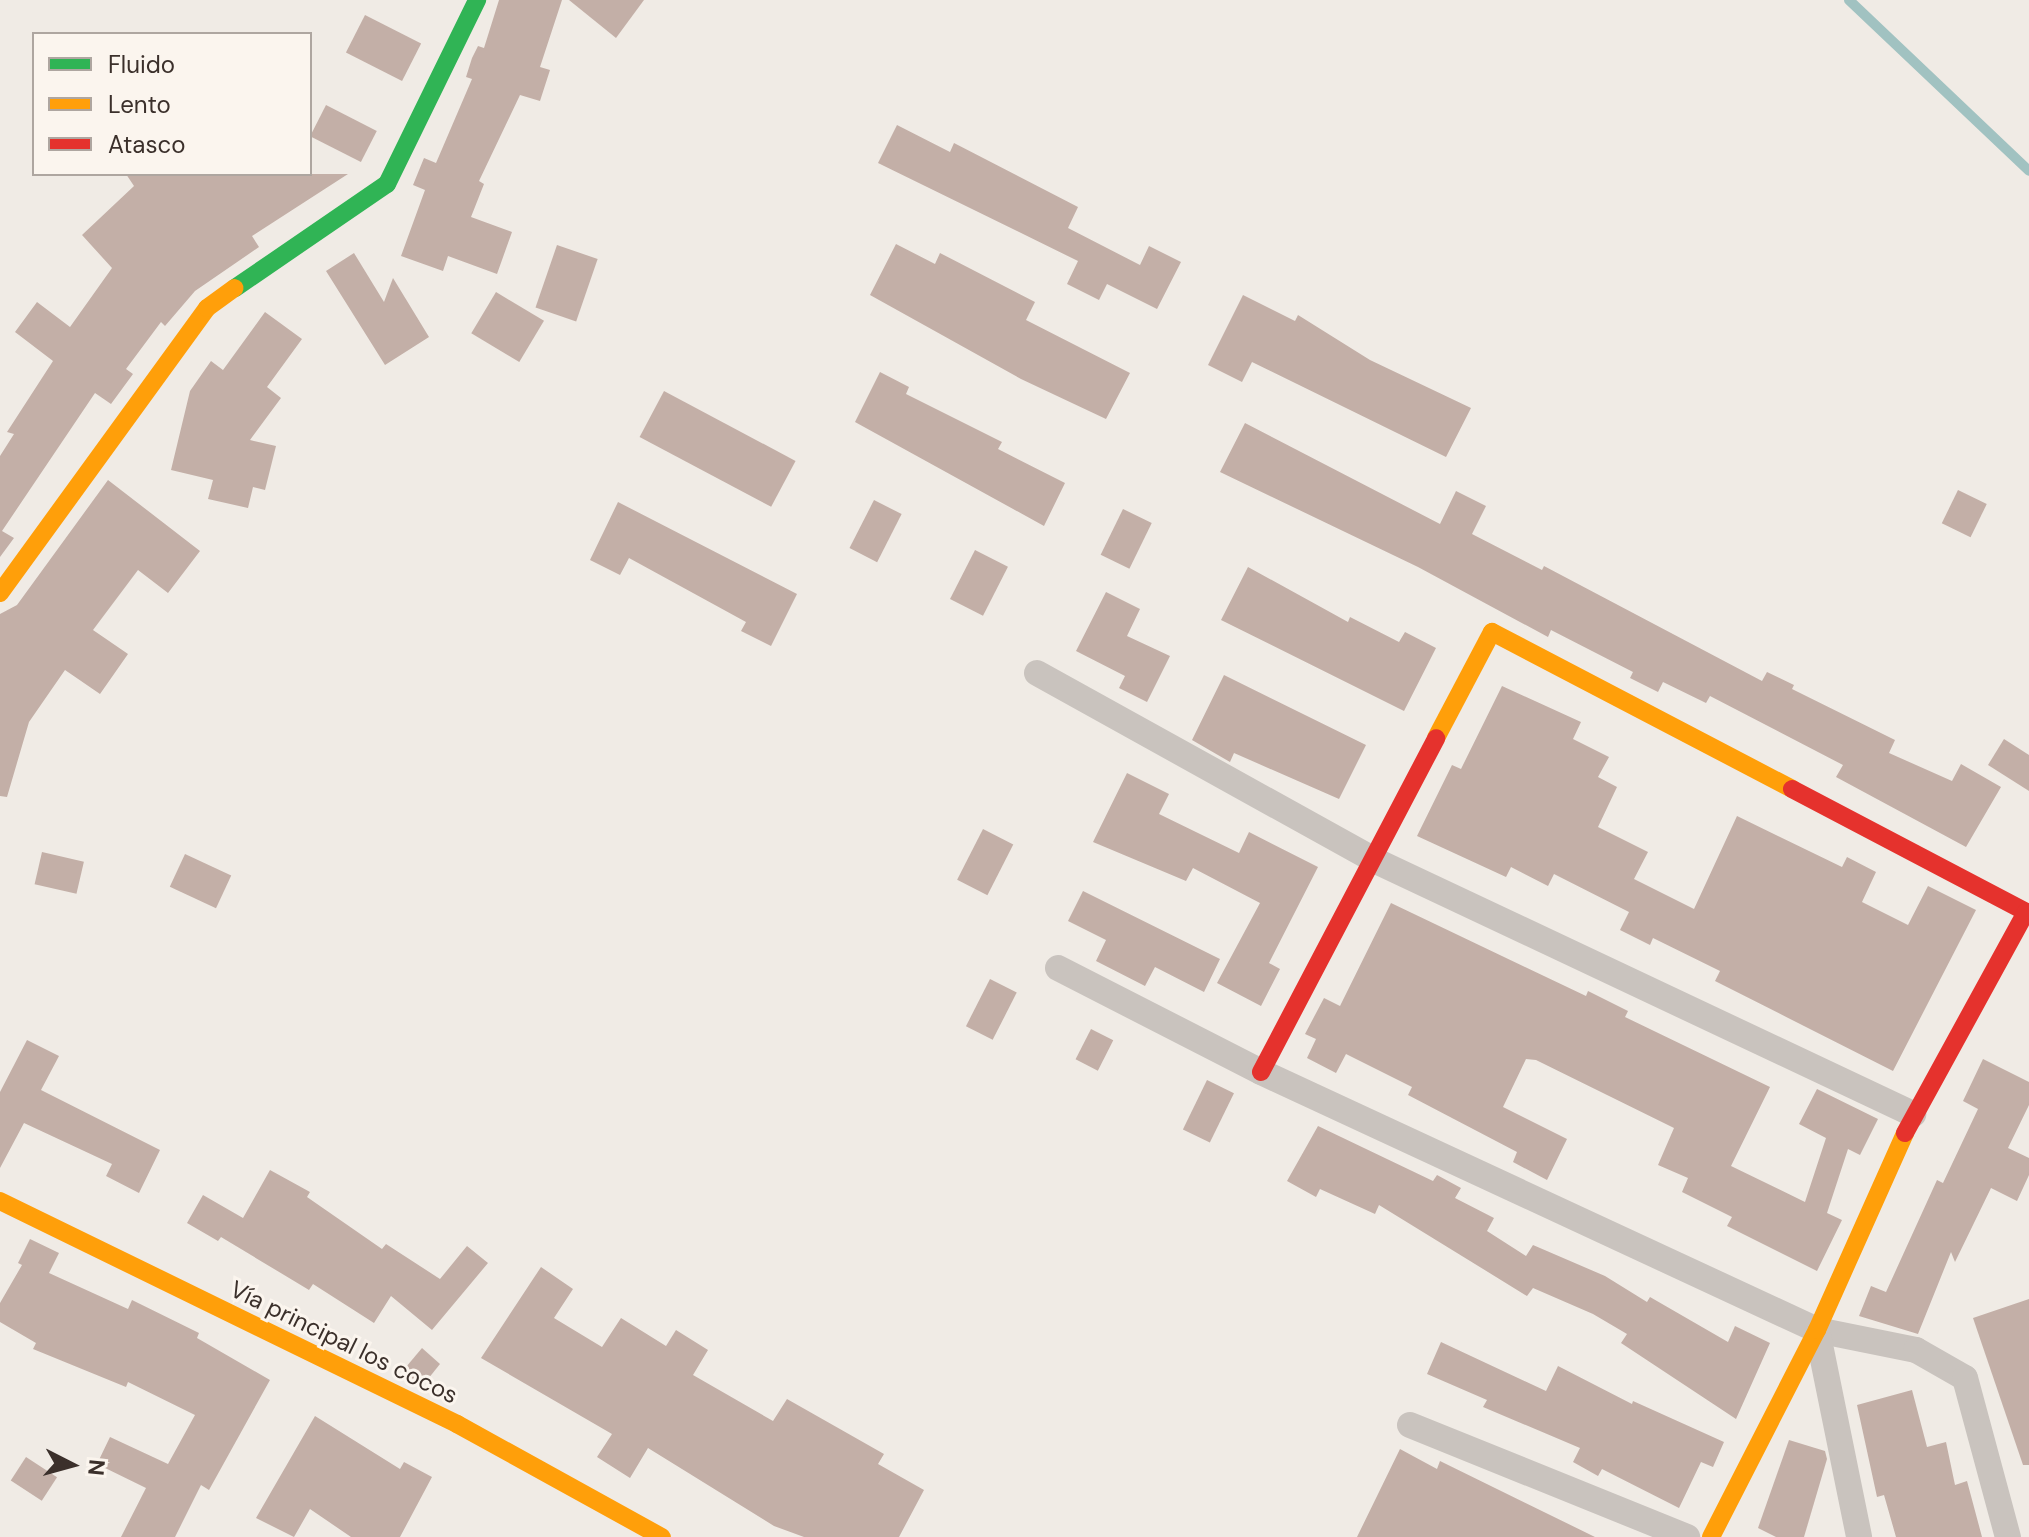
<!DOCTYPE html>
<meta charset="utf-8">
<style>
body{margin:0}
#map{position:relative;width:2029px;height:1537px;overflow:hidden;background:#f0ebe5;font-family:"DM Sans",sans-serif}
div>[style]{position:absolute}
.stream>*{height:10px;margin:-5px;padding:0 5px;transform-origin:5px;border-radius:5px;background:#a1c2c1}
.building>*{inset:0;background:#c3afa7;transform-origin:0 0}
.street>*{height:26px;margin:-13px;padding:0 13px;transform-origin:13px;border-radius:13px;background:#c9c3be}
.fast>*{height:18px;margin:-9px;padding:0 9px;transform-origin:9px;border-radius:9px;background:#30b455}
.slow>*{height:18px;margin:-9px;padding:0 9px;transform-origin:9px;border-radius:9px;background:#ff9f0a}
.jam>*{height:18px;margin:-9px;padding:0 9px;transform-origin:9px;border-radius:9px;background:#e5322d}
span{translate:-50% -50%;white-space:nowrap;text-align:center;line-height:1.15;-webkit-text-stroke:6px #fbf5ee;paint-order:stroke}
.street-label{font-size:24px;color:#3b302b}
.legend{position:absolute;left:32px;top:32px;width:280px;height:144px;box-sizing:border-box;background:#fbf5ee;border:2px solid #aea6a0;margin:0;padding:10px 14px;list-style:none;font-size:24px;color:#3b302b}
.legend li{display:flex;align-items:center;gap:16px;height:40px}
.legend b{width:40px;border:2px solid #aea6a0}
.north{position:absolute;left:32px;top:1425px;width:80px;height:80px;-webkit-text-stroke:6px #fbf5ee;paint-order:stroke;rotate:96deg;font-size:22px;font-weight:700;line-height:32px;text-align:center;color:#3b302b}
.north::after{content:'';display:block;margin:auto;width:28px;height:36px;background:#3b302b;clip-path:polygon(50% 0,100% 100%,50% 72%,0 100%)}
</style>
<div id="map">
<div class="stream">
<i style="left:1849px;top:0;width:248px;rotate:43.5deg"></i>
</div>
<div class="building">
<i style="clip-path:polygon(499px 0,562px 0,540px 67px,550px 70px,540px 101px,520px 95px,479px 181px,484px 184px,471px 217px,512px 232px,497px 274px,448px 256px,443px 271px,401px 256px,425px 190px,413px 185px,424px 158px,436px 163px,472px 79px,466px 77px,472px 58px,478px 46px,484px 48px)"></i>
<i style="clip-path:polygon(569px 0,644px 0,616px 38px)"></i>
<i style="left:365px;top:15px;width:63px;height:42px;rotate:27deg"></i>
<i style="left:326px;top:105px;width:57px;height:35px;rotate:27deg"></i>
<i style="clip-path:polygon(897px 125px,950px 152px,954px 143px,1078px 207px,1068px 228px,1140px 265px,1149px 246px,1181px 262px,1157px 309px,1107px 284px,1099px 300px,1067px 284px,1078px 261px,878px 163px)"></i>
<i style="clip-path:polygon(126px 174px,348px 174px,252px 236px,259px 247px,195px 291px,165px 326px,161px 322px,126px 369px,133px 374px,111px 404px,95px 393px,2px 531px,14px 538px,0 557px,0 456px,14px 434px,7px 432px,53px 361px,15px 332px,37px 302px,70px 327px,112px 268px,82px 235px,134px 186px)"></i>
<i style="clip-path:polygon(896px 244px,935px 264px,940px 253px,1035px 302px,1026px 320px,1130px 373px,1106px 419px,1021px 379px,870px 295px)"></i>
<i style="left:557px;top:245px;width:43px;height:66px;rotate:19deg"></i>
<i style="clip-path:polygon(354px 253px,384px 302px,393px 278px,429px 337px,385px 365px,326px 271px)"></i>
<i style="left:496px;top:292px;width:56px;height:48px;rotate:31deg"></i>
<i style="clip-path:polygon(1243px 295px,1295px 321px,1298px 315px,1370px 360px,1471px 408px,1446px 457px,1252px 362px,1242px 382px,1208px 365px)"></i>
<i style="clip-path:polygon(265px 312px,302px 339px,267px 387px,281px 398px,250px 440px,276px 446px,265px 490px,253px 487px,248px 508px,208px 499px,213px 480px,171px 470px,190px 391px,211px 361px,223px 370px)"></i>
<i style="clip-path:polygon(880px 372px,909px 387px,906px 394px,1002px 442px,998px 449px,1065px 483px,1044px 526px,855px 422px)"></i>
<i style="left:664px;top:391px;width:149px;height:52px;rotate:28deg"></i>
<i style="clip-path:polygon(1245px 423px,1440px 524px,1456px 491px,1486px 506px,1472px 534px,1542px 570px,1544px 566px,1762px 681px,1767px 672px,1794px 685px,1792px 689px,1895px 740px,1889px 753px,1952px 781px,1961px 764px,2001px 787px,1966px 847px,1836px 777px,1843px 765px,1710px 696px,1706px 703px,1663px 682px,1658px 692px,1630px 678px,1633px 672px,1551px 630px,1548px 637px,1418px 567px,1220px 472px)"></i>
<i style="clip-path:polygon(108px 480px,200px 551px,168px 593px,138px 570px,93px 630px,128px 654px,100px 694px,65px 670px,29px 722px,7px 797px,0 796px,0 614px,17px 605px)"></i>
<i style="left:1958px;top:490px;width:32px;height:37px;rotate:26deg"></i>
<i style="left:874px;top:500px;width:31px;height:54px;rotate:27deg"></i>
<i style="clip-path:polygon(618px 502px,797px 594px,771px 646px,741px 631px,746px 622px,629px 558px,620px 575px,590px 560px)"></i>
<i style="left:1123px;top:509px;width:32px;height:51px;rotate:26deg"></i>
<i style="left:975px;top:550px;width:37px;height:55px;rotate:27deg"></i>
<i style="clip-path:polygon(1248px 567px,1348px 622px,1350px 617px,1399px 642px,1405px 632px,1436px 648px,1404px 711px,1221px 620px)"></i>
<i style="clip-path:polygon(1106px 592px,1140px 609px,1127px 636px,1170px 656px,1147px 702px,1119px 688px,1125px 676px,1076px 651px)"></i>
<i style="clip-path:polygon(1224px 675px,1366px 745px,1339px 799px,1234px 753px,1230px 762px,1192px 740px)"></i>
<i style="clip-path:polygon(1502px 686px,1581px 722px,1573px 739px,1609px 757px,1598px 777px,1617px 787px,1598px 827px,1648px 852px,1634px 879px,1694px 909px,1737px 816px,1842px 867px,1847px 857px,1876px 872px,1862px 902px,1908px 925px,1928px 886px,1976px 910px,1893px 1071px,1715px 981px,1720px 971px,1653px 938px,1650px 945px,1620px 930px,1629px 912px,1554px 874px,1548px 886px,1511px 867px,1506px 877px,1417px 836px,1452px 765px,1461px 769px)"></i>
<i style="clip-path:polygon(2004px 739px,2029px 755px,2029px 791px,1988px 765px)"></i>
<i style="clip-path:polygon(1127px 773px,1169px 794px,1159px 814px,1239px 853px,1249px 832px,1318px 867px,1269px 963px,1280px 969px,1261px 1006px,1217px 983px,1260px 903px,1193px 868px,1186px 881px,1093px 842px)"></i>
<i style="left:983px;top:829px;width:34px;height:57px;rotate:27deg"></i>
<i style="left:42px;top:852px;width:43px;height:33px;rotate:13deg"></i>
<i style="left:185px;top:854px;width:51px;height:36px;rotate:25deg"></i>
<i style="clip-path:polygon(1083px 891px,1220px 959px,1204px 992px,1155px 967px,1145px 986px,1096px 961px,1106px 940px,1068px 921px)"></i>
<i style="clip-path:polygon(1391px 903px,1586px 996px,1588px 991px,1628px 1011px,1625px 1017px,1770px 1087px,1731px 1166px,1805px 1202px,1826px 1138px,1799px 1124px,1817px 1089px,1878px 1119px,1860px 1155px,1848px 1149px,1827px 1213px,1842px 1220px,1817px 1271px,1727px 1226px,1732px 1217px,1682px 1192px,1688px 1178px,1658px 1165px,1674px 1128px,1536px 1060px,1526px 1059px,1503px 1107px,1567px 1139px,1547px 1180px,1513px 1162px,1517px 1152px,1408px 1095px,1412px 1087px,1346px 1054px,1336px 1073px,1307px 1058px,1316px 1039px,1305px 1034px,1324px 998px,1340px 1006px)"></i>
<i style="left:990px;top:979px;width:30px;height:53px;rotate:27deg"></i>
<i style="left:1091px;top:1029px;width:25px;height:34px;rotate:27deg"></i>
<i style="clip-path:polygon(27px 1040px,59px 1056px,41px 1090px,160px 1150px,139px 1193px,106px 1176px,112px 1164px,24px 1123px,0 1168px,0 1092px)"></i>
<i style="clip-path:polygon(1983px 1059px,2029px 1082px,2029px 1105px,2008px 1148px,2029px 1158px,2029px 1175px,2017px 1201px,1991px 1188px,1955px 1262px,1951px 1252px,1918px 1334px,1859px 1316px,1871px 1286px,1886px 1292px,1937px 1180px,1943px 1183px,1978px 1109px,1963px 1101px)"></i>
<i style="left:1207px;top:1080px;width:30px;height:55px;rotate:26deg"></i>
<i style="clip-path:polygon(1318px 1126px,1433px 1181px,1437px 1175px,1461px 1188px,1455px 1198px,1494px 1218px,1487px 1231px,1526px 1256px,1533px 1245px,1605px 1276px,1647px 1302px,1650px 1297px,1728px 1342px,1735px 1326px,1770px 1343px,1736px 1419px,1621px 1343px,1627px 1334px,1593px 1314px,1533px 1288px,1527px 1296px,1379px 1205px,1375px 1214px,1320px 1189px,1316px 1197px,1287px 1181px)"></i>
<i style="clip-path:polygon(270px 1170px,310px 1192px,307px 1197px,382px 1249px,386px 1244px,440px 1279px,467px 1246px,488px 1263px,432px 1330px,391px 1296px,374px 1323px,313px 1284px,309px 1290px,221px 1237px,218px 1241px,187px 1223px,203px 1195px,243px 1218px)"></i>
<i style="clip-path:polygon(30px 1239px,59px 1253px,49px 1273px,128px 1309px,132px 1300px,199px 1333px,197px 1338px,270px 1380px,209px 1490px,201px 1485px,175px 1537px,121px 1537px,146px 1488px,97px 1464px,110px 1437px,168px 1464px,195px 1415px,128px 1382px,126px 1387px,33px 1349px,36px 1343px,0 1322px,0 1303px,22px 1265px,18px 1263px)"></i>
<i style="clip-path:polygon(541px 1267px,573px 1289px,554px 1318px,602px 1347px,621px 1318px,666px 1346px,676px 1330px,708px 1350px,693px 1375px,773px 1421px,787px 1399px,884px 1454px,878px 1464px,924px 1490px,899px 1537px,804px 1537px,774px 1526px,648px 1448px,630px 1478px,597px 1457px,612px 1434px,481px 1358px)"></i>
<i style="clip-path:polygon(2029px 1299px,2029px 1465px,2023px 1465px,1973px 1318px)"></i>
<i style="clip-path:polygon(1441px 1342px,1546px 1391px,1558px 1366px,1632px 1404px,1633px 1401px,1724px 1442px,1713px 1467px,1701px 1462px,1679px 1508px,1602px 1469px,1598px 1476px,1573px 1462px,1580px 1448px,1483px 1407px,1487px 1400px,1427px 1374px)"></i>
<i style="clip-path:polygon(422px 1348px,440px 1364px,424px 1384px,401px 1373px)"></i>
<i style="clip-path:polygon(1912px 1390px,1927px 1447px,1946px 1442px,1955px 1485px,1967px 1481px,1982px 1537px,1896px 1537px,1884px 1495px,1877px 1497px,1857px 1405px)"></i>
<i style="clip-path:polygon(315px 1416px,400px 1469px,404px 1462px,432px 1477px,400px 1537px,351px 1537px,310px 1509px,294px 1537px,256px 1518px)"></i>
<i style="clip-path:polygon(1789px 1440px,1825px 1451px,1827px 1459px,1804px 1537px,1776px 1537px,1758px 1528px)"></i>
<i style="clip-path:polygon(1400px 1449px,1437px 1469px,1440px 1461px,1595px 1537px,1357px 1537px)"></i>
<i style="left:26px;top:1457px;width:37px;height:28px;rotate:33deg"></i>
</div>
<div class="street">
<i style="left:1037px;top:673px;width:388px;rotate:29deg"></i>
<i style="left:1376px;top:861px;width:594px;rotate:25.23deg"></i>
<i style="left:1058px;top:968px;width:228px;rotate:27.1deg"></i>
<i style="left:1261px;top:1072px;width:613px;rotate:24.89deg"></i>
<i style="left:1817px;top:1330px;width:101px;rotate:11.4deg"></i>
<i style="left:1916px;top:1350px;width:56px;rotate:29.7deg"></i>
<i style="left:1965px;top:1378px;width:165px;rotate:74.9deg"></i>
<i style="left:1817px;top:1330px;width:211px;rotate:78.5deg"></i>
<i style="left:1410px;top:1425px;width:299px;rotate:22deg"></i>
</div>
<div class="fast">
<i style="left:235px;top:288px;width:184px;rotate:-34.4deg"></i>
<i style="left:387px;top:184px;width:205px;rotate:-63.9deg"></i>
</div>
<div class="slow">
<i style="left:0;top:593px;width:352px;rotate:-54deg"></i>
<i style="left:207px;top:308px;width:34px;rotate:-36deg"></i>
<i style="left:1436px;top:738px;width:120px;rotate:-62.2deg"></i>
<i style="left:1492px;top:632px;width:339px;rotate:27.6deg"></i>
<i style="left:0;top:1201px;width:509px;rotate:26.01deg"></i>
<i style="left:457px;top:1424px;width:234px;rotate:28.9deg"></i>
<i style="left:1711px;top:1537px;width:233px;rotate:-62.9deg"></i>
<i style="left:1817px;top:1330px;width:216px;rotate:-65.9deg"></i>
</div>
<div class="jam">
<i style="left:1792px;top:789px;width:264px;rotate:27.7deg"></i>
<i style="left:2026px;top:912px;width:252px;rotate:118.7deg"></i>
<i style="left:1261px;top:1072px;width:377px;rotate:-62.3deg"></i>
</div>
<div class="street-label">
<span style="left:344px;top:1342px;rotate:26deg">Vía principal los cocos</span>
</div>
<ul class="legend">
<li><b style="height:10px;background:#30b455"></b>Fluido</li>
<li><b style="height:10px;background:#ff9f0a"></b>Lento</li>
<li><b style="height:10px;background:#e5322d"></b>Atasco</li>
</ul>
<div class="north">N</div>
</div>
